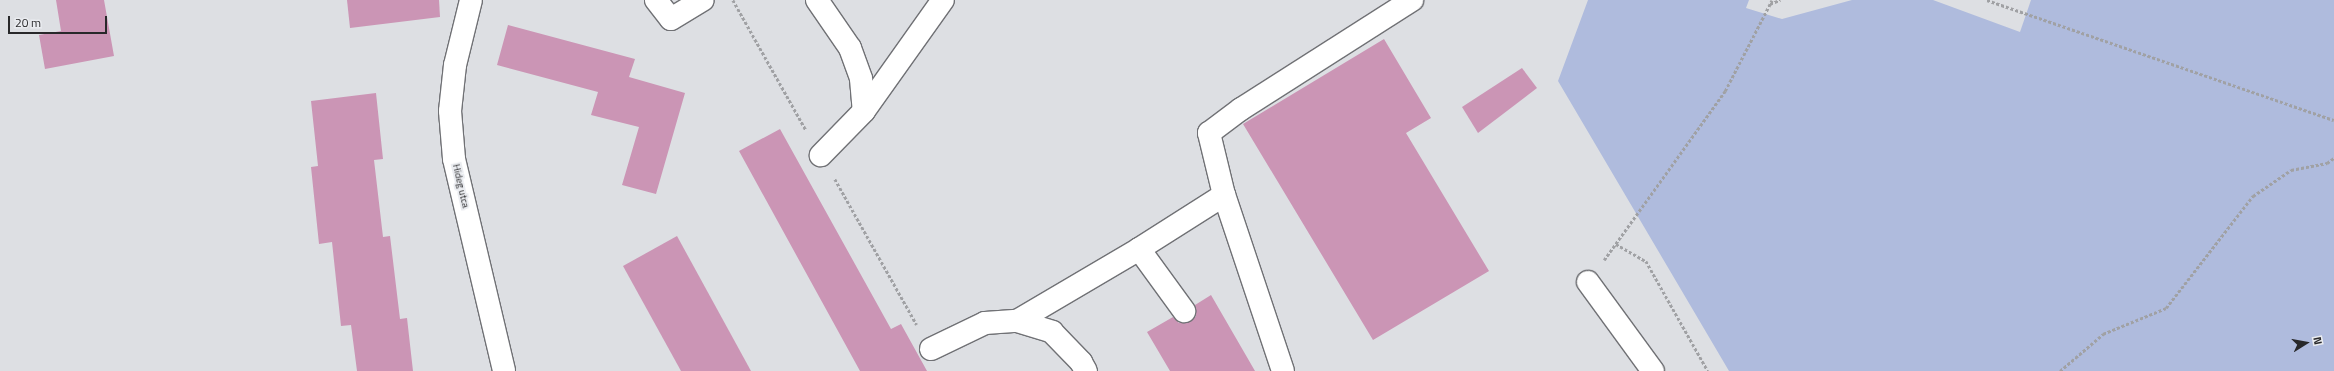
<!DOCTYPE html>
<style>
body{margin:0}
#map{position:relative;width:2334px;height:371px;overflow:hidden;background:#dddfe3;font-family:"Titillium Web",sans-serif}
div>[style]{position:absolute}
.green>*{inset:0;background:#afbbdd}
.building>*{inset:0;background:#cb95b5}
.path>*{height:2.5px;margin-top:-1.25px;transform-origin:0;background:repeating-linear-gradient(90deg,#a0a1a4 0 3px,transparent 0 5px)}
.roads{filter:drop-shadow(1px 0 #707175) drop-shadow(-1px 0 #707175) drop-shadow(0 1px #707175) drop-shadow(0 -1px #707175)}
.minor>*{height:22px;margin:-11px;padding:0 11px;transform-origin:11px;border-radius:11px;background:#fff}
span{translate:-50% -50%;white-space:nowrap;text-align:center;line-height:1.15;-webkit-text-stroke:4px #eaecf0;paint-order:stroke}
.street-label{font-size:10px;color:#28282a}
.north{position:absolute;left:2286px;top:323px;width:40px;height:40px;-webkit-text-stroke:3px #eaecf0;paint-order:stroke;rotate:79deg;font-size:11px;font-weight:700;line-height:16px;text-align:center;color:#28282a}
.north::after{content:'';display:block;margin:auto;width:14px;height:18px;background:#28282a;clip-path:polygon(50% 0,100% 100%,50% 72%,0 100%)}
.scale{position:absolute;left:8px;top:16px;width:99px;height:18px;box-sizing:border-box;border:2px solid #28282a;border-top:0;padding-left:5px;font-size:12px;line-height:14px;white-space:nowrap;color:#28282a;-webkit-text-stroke:3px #eaecf0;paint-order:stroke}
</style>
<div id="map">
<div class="green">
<i style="clip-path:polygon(1588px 0,1749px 0,1746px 8px,1782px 19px,1852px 0,1933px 0,2020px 32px,2031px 0,2334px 0,2334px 371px,1729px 371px,1558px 81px)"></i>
</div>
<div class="building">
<i style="clip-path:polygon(56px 0,104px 0,114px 56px,45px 69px,39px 35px,61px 31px)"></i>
<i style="clip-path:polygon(347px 0,439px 0,440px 17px,350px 28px)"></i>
<i style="clip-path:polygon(508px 25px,635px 59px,629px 77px,685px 93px,656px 194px,622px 185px,639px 127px,591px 115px,598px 92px,497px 65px)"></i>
<i style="clip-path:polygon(1384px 39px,1431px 118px,1406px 133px,1489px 271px,1373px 340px,1243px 124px)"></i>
<i style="clip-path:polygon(1522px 68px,1537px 88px,1478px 133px,1462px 107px)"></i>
<i style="clip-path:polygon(376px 93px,383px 159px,374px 160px,383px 237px,390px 236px,400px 319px,407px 318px,413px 371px,357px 371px,351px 325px,341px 326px,332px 242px,319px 244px,311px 167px,318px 166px,311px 101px)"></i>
<i style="clip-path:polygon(780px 129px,891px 329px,901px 324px,927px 371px,860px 371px,739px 151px)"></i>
<i style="clip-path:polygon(677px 236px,751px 371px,681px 371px,623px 266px)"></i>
<i style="clip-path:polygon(1211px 295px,1255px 371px,1170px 371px,1147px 332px,1173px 317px,1179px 323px,1191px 321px,1196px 316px,1195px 305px)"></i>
</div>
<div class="path">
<i style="left:733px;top:0;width:149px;rotate:60.7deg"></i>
<i style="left:1987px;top:0;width:367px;rotate:19.1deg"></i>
<i style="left:1770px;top:4px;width:11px;rotate:-22deg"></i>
<i style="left:835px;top:179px;width:167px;rotate:60.7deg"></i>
<i style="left:1616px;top:244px;width:34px;rotate:30deg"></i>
<i style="left:1646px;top:261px;width:126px;rotate:60.6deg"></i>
<i style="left:1604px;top:260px;width:208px;rotate:-54.4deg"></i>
<i style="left:1725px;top:91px;width:102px;rotate:-62.7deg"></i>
<i style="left:2060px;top:371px;width:57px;rotate:-40.7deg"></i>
<i style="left:2103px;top:334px;width:68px;rotate:-22.4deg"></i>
<i style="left:2166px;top:308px;width:142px;rotate:-52.2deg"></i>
<i style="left:2253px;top:196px;width:46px;rotate:-34.4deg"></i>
<i style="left:2291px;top:170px;width:37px;rotate:-11deg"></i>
<i style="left:2327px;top:163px;width:9px;rotate:-36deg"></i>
</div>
<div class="roads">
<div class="minor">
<i style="left:471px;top:0;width:67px;rotate:103.8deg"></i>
<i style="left:455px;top:65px;width:46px;rotate:96.2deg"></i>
<i style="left:450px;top:111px;width:48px;rotate:85.2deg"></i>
<i style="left:454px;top:159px;width:218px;rotate:76.7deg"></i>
<i style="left:656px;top:0;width:24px;rotate:52deg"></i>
<i style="left:671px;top:19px;width:37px;rotate:-31deg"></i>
<i style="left:817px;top:0;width:58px;rotate:55.5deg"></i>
<i style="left:850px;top:48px;width:33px;rotate:70deg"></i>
<i style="left:861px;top:79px;width:32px;rotate:85deg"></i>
<i style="left:864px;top:111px;width:62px;rotate:134.3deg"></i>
<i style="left:864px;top:111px;width:136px;rotate:-54.6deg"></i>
<i style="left:1139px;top:249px;width:101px;rotate:-32.4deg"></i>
<i style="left:1588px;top:282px;width:110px;rotate:53.9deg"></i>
<i style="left:1017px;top:321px;width:142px;rotate:-30.5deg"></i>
<i style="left:1139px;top:249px;width:77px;rotate:54deg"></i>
<i style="left:931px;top:349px;width:60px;rotate:-25.7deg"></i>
<i style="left:985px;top:323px;width:32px;rotate:-4deg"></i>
<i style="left:1017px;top:321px;width:37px;rotate:17deg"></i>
<i style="left:1052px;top:332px;width:42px;rotate:46deg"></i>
<i style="left:1081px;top:362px;width:10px;rotate:61deg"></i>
<i style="left:1283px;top:371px;width:186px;rotate:-108.5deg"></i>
<i style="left:1224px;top:195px;width:64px;rotate:-103.6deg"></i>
<i style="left:1209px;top:133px;width:40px;rotate:-37deg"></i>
<i style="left:1241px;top:109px;width:203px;rotate:-32.5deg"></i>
</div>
</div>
<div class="street-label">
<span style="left:461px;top:186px;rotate:77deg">Hideg utca</span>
</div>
<div class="north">N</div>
<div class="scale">20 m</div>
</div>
